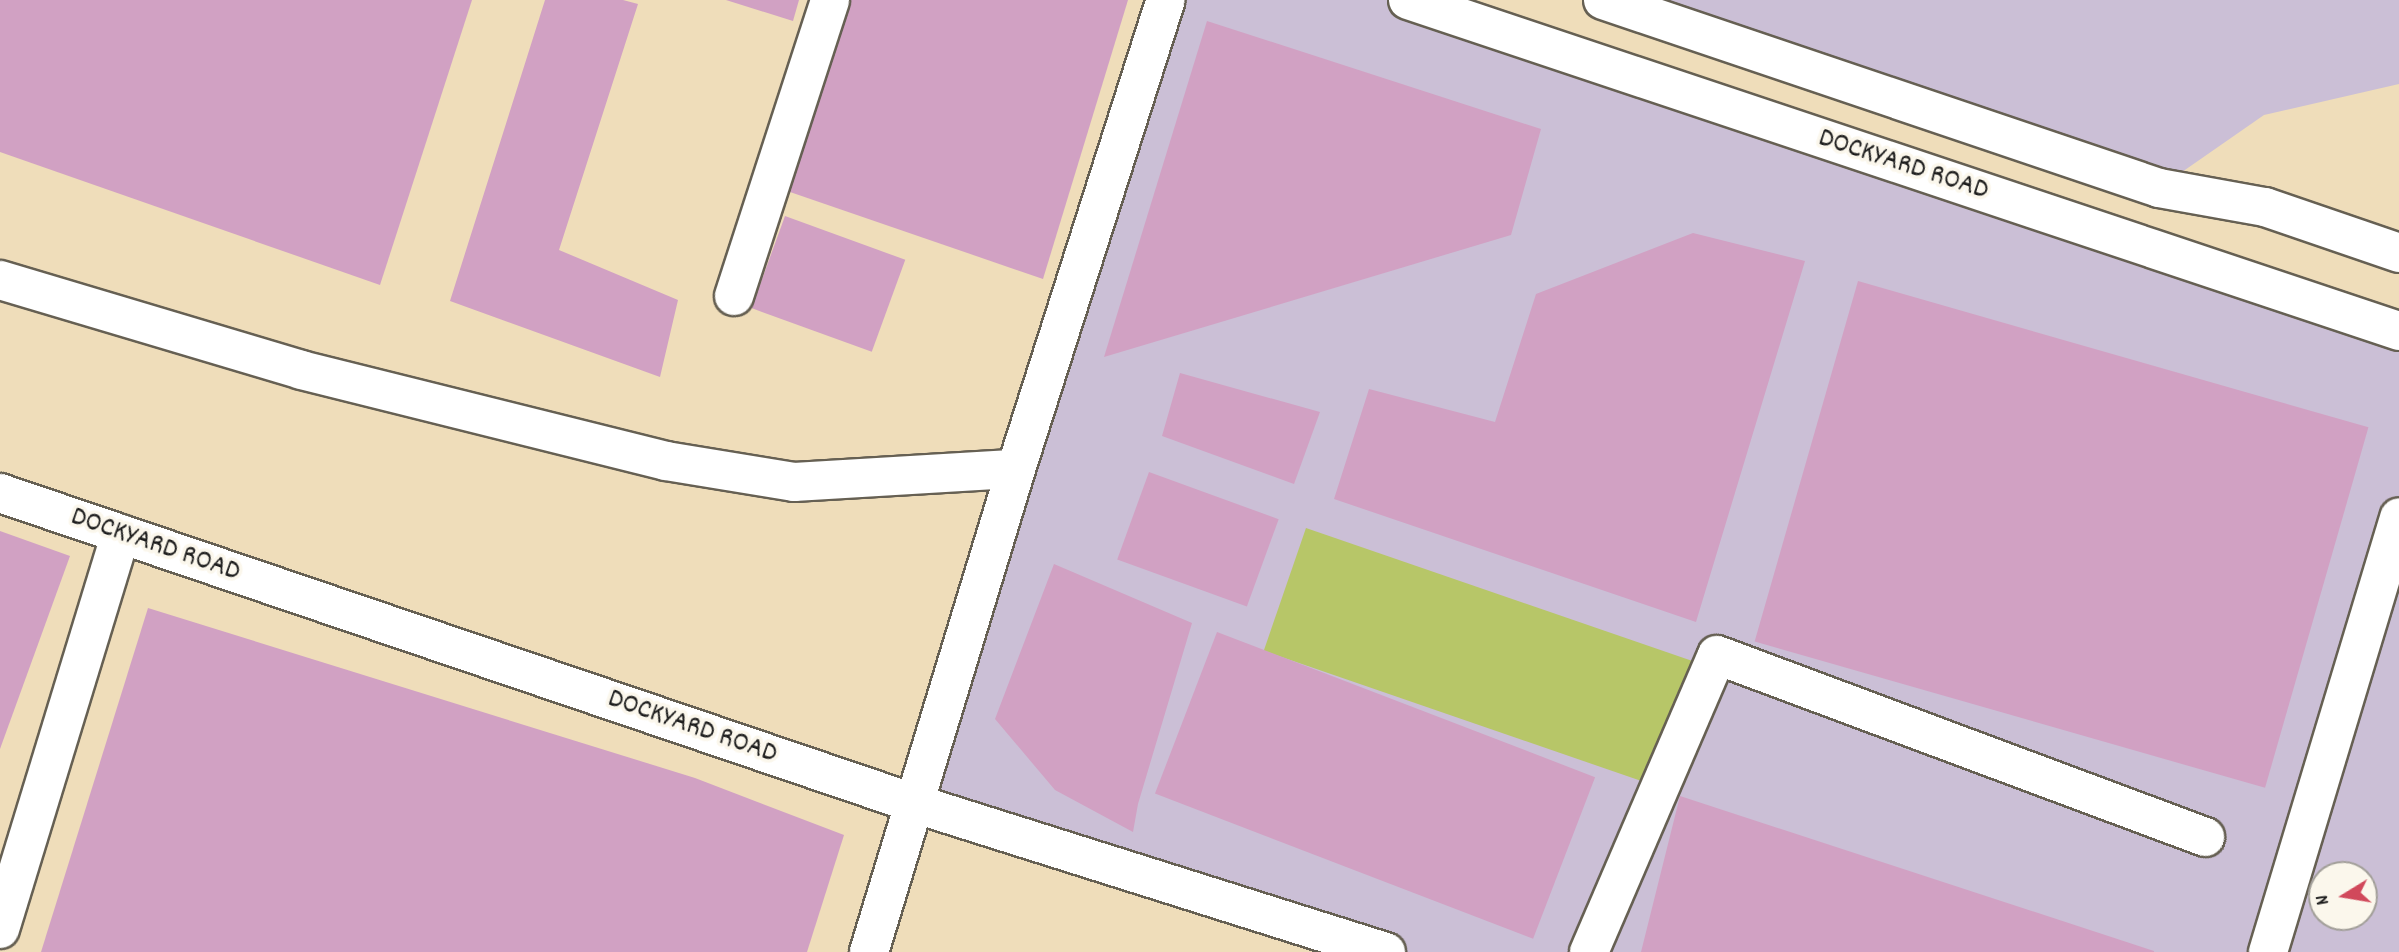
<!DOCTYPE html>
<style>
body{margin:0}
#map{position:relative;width:2399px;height:952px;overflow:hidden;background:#efddba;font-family:Dekko,sans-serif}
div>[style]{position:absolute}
.industrial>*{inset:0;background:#cbbfd6}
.green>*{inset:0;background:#b7c668;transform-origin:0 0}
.building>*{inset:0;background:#d1a1c3;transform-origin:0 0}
.roads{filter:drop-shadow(2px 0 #666053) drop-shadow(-2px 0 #666053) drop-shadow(0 2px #666053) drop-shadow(0 -2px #666053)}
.minor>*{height:38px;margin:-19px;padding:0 19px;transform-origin:19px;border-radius:19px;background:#fff}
span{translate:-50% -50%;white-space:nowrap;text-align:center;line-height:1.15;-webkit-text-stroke:7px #fbf7ec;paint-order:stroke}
.street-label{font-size:28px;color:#1c1c1c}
.north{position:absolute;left:2308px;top:861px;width:70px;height:70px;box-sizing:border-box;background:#fbf7ec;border:2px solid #a29f99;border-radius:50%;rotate:259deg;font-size:19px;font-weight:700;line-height:28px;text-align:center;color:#1c1c1c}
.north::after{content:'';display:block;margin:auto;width:24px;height:32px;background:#d1495b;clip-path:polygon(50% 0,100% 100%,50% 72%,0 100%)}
</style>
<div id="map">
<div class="industrial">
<i style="clip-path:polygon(evenodd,1166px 0,1408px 0,2399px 331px,2399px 952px,1387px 952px,913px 803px,1166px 0,2322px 875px,2364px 875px,2364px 917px,2322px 917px,2322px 875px)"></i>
<i style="clip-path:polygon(1604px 0,2399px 0,2399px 84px,2264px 115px,2159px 188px)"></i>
</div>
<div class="green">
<i style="left:1306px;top:528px;width:411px;height:130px;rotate:19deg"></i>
</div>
<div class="building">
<i style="clip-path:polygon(0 0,472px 0,380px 285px,0 152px)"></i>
<i style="clip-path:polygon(545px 0,623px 0,638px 4px,559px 250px,678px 300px,660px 377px,450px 301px)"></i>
<i style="clip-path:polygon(726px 0,799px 0,793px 21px)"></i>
<i style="clip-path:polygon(850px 0,1128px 0,1043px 279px,790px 192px)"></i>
<i style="clip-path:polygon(1207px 21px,1541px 129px,1511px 235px,1104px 357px)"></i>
<i style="left:785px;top:216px;width:128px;height:98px;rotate:20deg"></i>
<i style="clip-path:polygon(1693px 233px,1805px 261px,1696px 622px,1334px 499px,1369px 389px,1495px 422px,1536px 294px)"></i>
<i style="left:1858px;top:281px;width:531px;height:375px;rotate:16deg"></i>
<i style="clip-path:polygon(1180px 373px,1320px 412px,1294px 484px,1162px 436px)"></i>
<i style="left:1149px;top:472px;width:138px;height:93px;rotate:20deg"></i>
<i style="clip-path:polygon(0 531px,70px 556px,0 749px)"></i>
<i style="clip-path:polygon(1054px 564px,1192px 623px,1138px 804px,1133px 832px,1055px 790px,995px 719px)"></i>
<i style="clip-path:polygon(148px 608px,695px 778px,844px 835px,807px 952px,41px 952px)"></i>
<i style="left:1217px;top:632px;width:405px;height:173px;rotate:21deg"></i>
<i style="clip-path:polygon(1680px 796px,2154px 951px,2154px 952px,1641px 952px)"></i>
</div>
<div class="roads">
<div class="minor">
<i style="left:1408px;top:0;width:1045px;rotate:18.47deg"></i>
<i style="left:1603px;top:0;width:587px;rotate:18.68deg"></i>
<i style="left:2159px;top:188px;width:108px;rotate:10.2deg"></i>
<i style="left:2265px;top:207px;width:142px;rotate:18.9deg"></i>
<i style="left:0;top:280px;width:314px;rotate:16.6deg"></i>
<i style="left:301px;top:370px;width:376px;rotate:14deg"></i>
<i style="left:666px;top:461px;width:130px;rotate:9.3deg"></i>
<i style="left:794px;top:482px;width:222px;rotate:-3.4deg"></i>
<i style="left:734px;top:296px;width:311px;rotate:-72deg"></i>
<i style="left:0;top:493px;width:964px;rotate:18.75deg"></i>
<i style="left:913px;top:803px;width:496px;rotate:17.5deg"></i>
<i style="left:0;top:929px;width:413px;rotate:-73deg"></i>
<i style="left:869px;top:952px;width:505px;rotate:-73.07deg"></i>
<i style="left:1016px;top:469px;width:492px;rotate:-72.3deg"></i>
<i style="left:1589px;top:952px;width:323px;rotate:-66.7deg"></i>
<i style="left:1717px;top:655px;width:521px;rotate:20.45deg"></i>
<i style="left:2268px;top:952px;width:454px;rotate:-73.2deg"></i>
</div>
</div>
<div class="street-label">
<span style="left:1903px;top:166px;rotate:18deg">DOCKYARD ROAD</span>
<span style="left:155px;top:546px;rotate:19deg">DOCKYARD ROAD</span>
<span style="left:692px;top:728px;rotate:19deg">DOCKYARD ROAD</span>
</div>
<div class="north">N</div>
</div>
